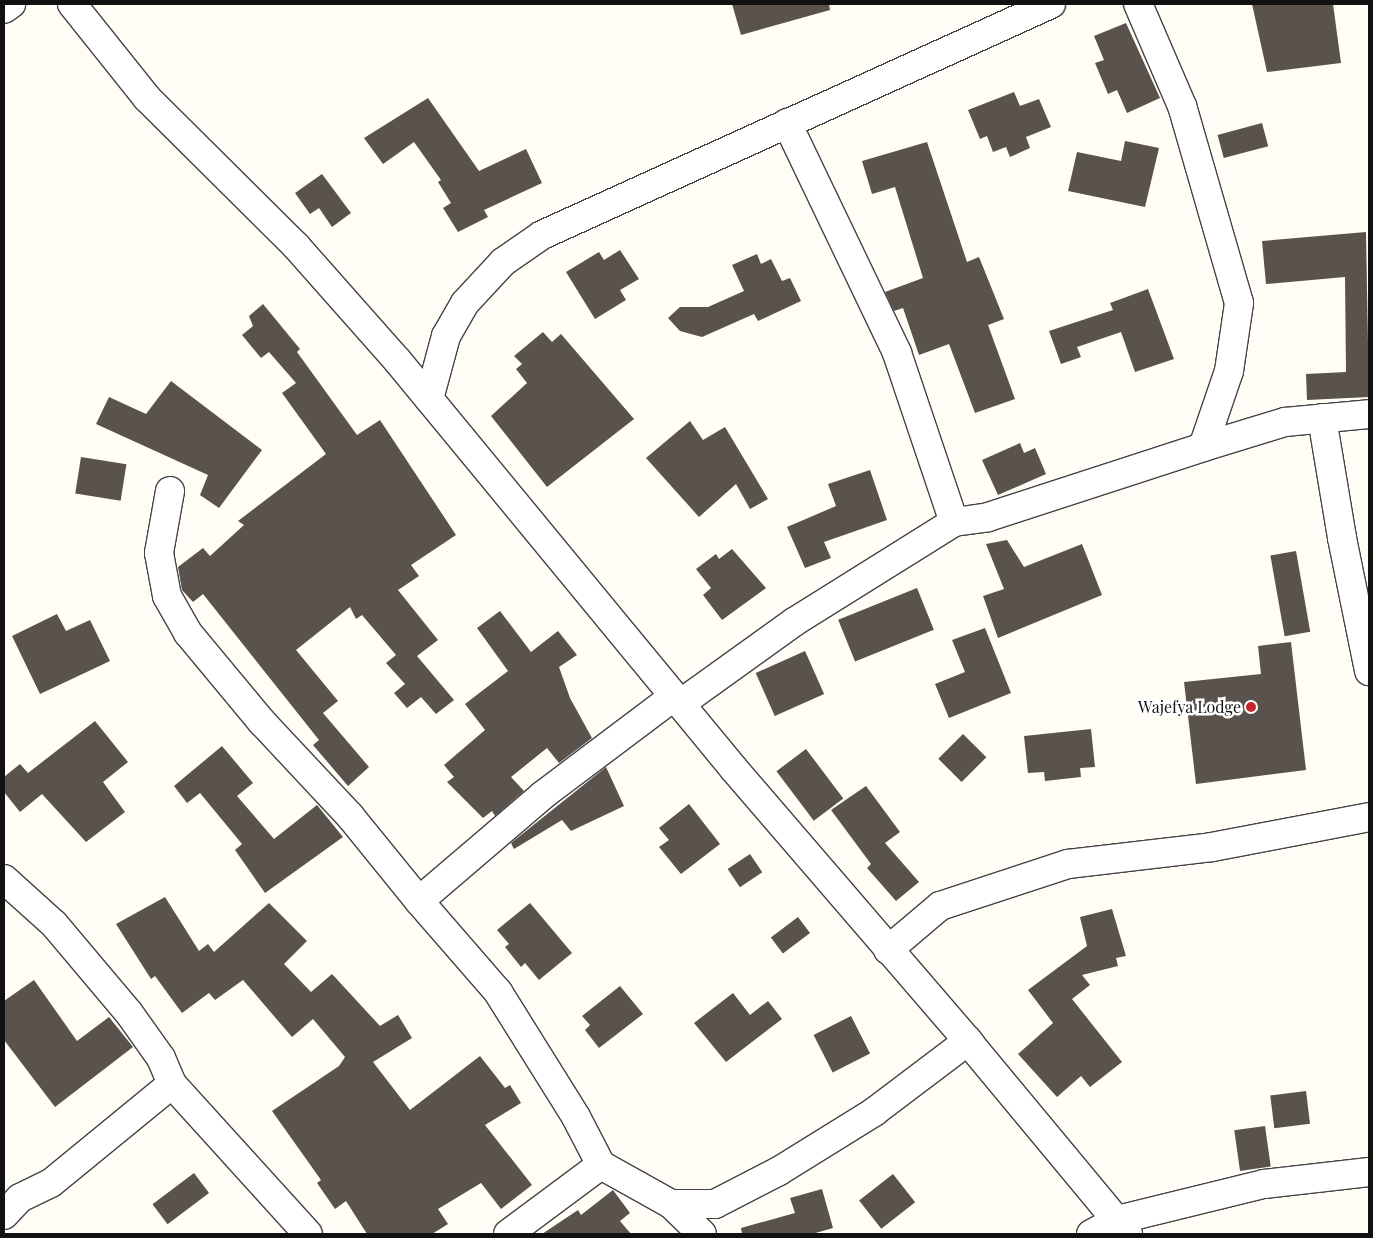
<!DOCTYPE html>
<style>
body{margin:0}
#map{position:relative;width:1373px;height:1238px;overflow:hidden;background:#fffdf5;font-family:"Playfair Display",serif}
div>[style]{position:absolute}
.building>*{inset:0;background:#5a524d;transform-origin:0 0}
.roads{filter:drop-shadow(1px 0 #444) drop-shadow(-1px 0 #444) drop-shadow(0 1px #444) drop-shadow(0 -1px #444)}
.street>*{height:28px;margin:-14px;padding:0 14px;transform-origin:14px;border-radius:14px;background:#fff}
.dots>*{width:14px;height:14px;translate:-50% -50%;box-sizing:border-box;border:2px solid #fff;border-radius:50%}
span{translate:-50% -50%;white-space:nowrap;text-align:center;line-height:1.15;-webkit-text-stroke:5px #fff;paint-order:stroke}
.poi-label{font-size:16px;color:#111}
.right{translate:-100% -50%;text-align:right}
.frame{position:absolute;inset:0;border:5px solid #111;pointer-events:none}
</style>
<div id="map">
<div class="building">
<i style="clip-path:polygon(732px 4px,829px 4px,830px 10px,741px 35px)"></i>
<i style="clip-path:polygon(1252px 4px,1333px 4px,1341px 63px,1267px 72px)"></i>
<i style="clip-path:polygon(1126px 23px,1160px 98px,1127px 113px,1117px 90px,1108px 94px,1095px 63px,1104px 60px,1094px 36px)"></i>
<i style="clip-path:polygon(1014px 92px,1020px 106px,1039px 99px,1051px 127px,1026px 137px,1030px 148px,1010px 157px,1006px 147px,993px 152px,987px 136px,980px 139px,968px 110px)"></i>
<i style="clip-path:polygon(428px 98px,479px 171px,526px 149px,542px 183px,484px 210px,488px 217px,458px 232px,443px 208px,451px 203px,438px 182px,441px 180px,414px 142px,383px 164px,364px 138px)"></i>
<i style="left:1262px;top:123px;width:24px;height:46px;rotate:75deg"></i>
<i style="clip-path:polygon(1125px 141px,1159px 148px,1145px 207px,1068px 191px,1077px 152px,1121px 161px)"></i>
<i style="clip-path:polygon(927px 142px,967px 262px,979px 257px,1004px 319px,988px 325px,1015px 399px,975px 413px,949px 344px,919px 355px,903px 308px,894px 311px,885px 292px,923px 278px,895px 187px,872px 194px,862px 161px)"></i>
<i style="clip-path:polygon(322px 174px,351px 213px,332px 227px,319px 208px,310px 214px,295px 193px)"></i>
<i style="clip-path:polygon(1366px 232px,1369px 397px,1307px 400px,1306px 374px,1346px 372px,1345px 277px,1266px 284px,1262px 241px)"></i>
<i style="clip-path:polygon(620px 250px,639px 279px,620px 290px,626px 300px,595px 319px,566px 272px,599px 252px,604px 260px)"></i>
<i style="clip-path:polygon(757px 254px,761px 264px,771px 259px,782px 281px,790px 278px,801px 301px,758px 321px,754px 314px,702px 337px,680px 331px,668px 318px,680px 307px,708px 307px,744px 291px,732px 265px)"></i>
<i style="clip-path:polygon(1148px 289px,1174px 359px,1135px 372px,1121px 332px,1077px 347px,1081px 357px,1061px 364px,1049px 331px,1113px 310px,1110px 303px)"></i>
<i style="clip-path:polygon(263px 304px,300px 349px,297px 352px,357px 435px,380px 420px,456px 535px,411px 565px,419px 576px,398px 590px,438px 640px,417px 656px,454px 700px,436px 714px,421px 697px,407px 708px,394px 693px,405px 684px,386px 663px,396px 655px,362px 615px,356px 619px,350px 607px,296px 650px,338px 701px,323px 713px,369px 767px,348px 786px,313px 745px,319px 740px,203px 594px,193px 602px,182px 590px,178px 567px,203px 548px,210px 556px,244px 525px,238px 521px,326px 454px,282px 393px,296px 383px,269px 352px,261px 358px,242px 335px,253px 326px,249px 316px)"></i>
<i style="clip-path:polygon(543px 332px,552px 342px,561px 334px,634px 419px,547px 487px,491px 416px,527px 383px,516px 369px,522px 364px,514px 356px)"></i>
<i style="clip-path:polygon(171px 381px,262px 450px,219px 508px,200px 495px,208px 475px,96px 424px,109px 397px,146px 414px)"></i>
<i style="clip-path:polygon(690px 421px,703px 440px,725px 427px,768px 499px,750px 509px,736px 484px,699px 517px,646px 458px)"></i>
<i style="clip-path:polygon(1020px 443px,1024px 453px,1035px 448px,1046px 474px,998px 495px,982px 460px)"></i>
<i style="left:81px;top:457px;width:46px;height:37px;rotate:9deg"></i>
<i style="clip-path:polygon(870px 470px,887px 520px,824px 542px,831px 558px,805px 568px,787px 527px,836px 506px,828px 484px)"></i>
<i style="clip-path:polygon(1007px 540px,1024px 567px,1082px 544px,1102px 595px,998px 638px,983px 596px,1004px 589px,986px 544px)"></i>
<i style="clip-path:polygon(732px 549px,766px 588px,722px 620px,703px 595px,711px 588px,696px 569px,716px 554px,719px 559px)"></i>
<i style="left:1296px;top:551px;width:82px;height:26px;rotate:80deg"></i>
<i style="left:917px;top:588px;width:45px;height:85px;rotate:68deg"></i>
<i style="clip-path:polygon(500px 611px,531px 652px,558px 631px,577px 655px,559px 667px,570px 698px,592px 738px,559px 763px,547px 748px,511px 777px,524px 791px,495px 816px,492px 811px,483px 818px,447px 782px,454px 777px,444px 765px,485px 730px,465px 704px,508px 671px,477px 628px)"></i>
<i style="clip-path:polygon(57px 614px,66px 631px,90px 620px,110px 661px,40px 694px,12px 636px)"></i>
<i style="clip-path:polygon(985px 628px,1011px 693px,949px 718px,935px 684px,965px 672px,952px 640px)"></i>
<i style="clip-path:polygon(1291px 642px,1306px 770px,1196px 784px,1184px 682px,1261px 674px,1258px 646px)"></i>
<i style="left:805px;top:651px;width:47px;height:54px;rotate:66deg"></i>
<i style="clip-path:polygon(95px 721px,128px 762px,103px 782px,125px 812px,86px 842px,42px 794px,20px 812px,4px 792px,4px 777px,20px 764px,28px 773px)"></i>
<i style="clip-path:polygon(1091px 729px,1095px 767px,1080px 768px,1081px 777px,1045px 781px,1044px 772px,1028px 773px,1024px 736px)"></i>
<i style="left:963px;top:734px;width:33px;height:35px;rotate:45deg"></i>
<i style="clip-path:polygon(222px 746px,253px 783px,237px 796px,274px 839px,317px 805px,343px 837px,265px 893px,235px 850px,242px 844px,200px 793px,187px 803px,174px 786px)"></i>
<i style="left:806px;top:749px;width:62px;height:37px;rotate:53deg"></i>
<i style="clip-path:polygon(606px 767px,624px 806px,571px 831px,562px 820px,514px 849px,511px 843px)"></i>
<i style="clip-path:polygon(866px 786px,900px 832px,885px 843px,919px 882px,896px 901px,867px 868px,871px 864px,831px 810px)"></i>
<i style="clip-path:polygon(689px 804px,720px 844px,681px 874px,659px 847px,669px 840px,659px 828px)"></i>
<i style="left:750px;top:854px;width:22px;height:27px;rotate:56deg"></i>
<i style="clip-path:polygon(165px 897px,199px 951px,208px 944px,214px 952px,269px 903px,307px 941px,284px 964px,311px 992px,332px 974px,380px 1026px,398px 1015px,412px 1038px,373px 1062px,410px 1110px,480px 1056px,505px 1088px,510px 1085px,521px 1103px,485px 1125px,532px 1185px,501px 1209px,481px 1183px,438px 1209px,448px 1224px,432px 1234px,367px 1234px,346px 1201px,335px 1209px,317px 1183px,321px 1180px,272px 1111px,339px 1066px,345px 1057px,313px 1019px,292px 1037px,243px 980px,215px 1000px,209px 993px,182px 1013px,155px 976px,151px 979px,116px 924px)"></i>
<i style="clip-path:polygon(530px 903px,572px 953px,539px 980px,525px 963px,521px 967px,505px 947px,509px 944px,497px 930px)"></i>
<i style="clip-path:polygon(1112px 909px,1126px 956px,1116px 958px,1118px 966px,1082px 975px,1090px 985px,1072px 999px,1122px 1062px,1090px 1087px,1081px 1076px,1057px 1097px,1018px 1054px,1053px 1023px,1028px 990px,1087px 946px,1080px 917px)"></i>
<i style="left:798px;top:917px;width:20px;height:34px;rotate:53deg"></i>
<i style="clip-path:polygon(34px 980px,77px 1041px,109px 1017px,133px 1047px,55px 1107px,4px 1040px,4px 1001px)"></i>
<i style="clip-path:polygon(620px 986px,643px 1014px,599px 1048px,585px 1030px,590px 1025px,582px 1016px)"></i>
<i style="clip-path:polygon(733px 993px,750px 1015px,768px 1001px,782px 1019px,726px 1062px,694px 1023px)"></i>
<i style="left:851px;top:1016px;width:42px;height:42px;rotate:63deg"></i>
<i style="left:1306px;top:1091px;width:33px;height:36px;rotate:83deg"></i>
<i style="left:1265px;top:1126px;width:41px;height:31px;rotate:82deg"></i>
<i style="left:194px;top:1173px;width:25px;height:52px;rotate:53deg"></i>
<i style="left:893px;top:1174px;width:36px;height:43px;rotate:52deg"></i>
<i style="clip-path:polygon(822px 1189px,833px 1228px,812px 1234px,742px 1234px,741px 1228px,795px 1213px,790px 1198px)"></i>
<i style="clip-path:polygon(613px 1190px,630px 1213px,620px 1221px,631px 1234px,542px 1234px,578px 1210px,581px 1215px)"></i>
</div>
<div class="roads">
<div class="street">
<i style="left:72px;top:4px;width:120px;rotate:51.4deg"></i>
<i style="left:147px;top:98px;width:210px;rotate:44.8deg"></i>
<i style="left:296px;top:246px;width:152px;rotate:48.5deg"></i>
<i style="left:397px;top:360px;width:530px;rotate:50.51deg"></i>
<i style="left:734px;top:769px;width:364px;rotate:49.3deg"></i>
<i style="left:971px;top:1045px;width:246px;rotate:50.3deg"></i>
<i style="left:4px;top:9px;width:9px;rotate:-36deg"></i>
<i style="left:787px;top:123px;width:255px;rotate:64.4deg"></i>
<i style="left:897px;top:353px;width:178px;rotate:71.4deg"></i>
<i style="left:429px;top:399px;width:65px;rotate:-74.9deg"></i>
<i style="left:446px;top:336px;width:38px;rotate:-60deg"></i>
<i style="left:465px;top:303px;width:56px;rotate:-47.2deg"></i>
<i style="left:503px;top:262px;width:47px;rotate:-34.7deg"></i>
<i style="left:542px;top:235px;width:559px;rotate:-24.41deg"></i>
<i style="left:1322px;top:418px;width:122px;rotate:80.5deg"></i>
<i style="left:1342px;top:538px;width:136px;rotate:78.5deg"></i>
<i style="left:1203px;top:447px;width:86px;rotate:-17deg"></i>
<i style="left:1285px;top:422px;width:84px;rotate:-5.4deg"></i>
<i style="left:170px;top:491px;width:63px;rotate:100.1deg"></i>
<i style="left:159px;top:553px;width:44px;rotate:79.5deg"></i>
<i style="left:167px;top:596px;width:43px;rotate:60.4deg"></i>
<i style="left:188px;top:633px;width:116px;rotate:50.3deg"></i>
<i style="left:262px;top:722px;width:129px;rotate:46.9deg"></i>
<i style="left:350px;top:816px;width:109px;rotate:50.9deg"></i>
<i style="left:419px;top:901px;width:163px;rotate:-40.5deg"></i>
<i style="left:543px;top:795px;width:163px;rotate:-37deg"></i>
<i style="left:680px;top:704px;width:140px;rotate:-35.7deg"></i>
<i style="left:794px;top:622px;width:189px;rotate:-32deg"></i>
<i style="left:954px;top:522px;width:34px;rotate:-8deg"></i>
<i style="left:988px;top:517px;width:226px;rotate:-18deg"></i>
<i style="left:1203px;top:447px;width:80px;rotate:-71.1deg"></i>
<i style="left:1229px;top:371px;width:69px;rotate:-81.6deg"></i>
<i style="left:1239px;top:303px;width:205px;rotate:-106.1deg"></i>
<i style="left:1182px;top:106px;width:111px;rotate:-113.3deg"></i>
<i style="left:4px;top:879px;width:67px;rotate:42deg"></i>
<i style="left:54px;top:924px;width:116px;rotate:49.9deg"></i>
<i style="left:129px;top:1013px;width:55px;rotate:54.6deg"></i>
<i style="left:161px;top:1058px;width:28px;rotate:67deg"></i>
<i style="left:172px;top:1084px;width:202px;rotate:47.8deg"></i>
<i style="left:419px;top:901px;width:121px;rotate:49deg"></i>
<i style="left:498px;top:992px;width:147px;rotate:58deg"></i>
<i style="left:576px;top:1117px;width:54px;rotate:62.5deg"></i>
<i style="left:601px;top:1165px;width:80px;rotate:29.1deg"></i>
<i style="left:671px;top:1204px;width:43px;rotate:44.1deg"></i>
<i style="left:888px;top:950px;width:68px;rotate:-40.2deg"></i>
<i style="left:940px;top:906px;width:135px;rotate:-18.2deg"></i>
<i style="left:1068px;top:864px;width:145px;rotate:-6.7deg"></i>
<i style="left:1212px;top:847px;width:160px;rotate:-10.8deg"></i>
<i style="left:671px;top:1204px;width:44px"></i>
<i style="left:715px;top:1204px;width:72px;rotate:-27.3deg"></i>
<i style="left:779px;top:1171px;width:112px;rotate:-31.8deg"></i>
<i style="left:874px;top:1112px;width:118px;rotate:-37.1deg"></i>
<i style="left:4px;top:1215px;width:23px;rotate:-47deg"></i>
<i style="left:20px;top:1198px;width:34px;rotate:-26deg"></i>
<i style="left:51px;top:1183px;width:156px;rotate:-39.3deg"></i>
<i style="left:508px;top:1234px;width:116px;rotate:-36.6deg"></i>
<i style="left:1091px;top:1234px;width:30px;rotate:-28deg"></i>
<i style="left:1117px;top:1220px;width:151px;rotate:-13.8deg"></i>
<i style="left:1264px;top:1184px;width:106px;rotate:-6.5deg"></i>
</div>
</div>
<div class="dots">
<i style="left:1251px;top:707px;background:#c4262e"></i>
</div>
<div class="poi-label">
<span class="right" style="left:1241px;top:707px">Wajefya Lodge</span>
</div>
<div class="frame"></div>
</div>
